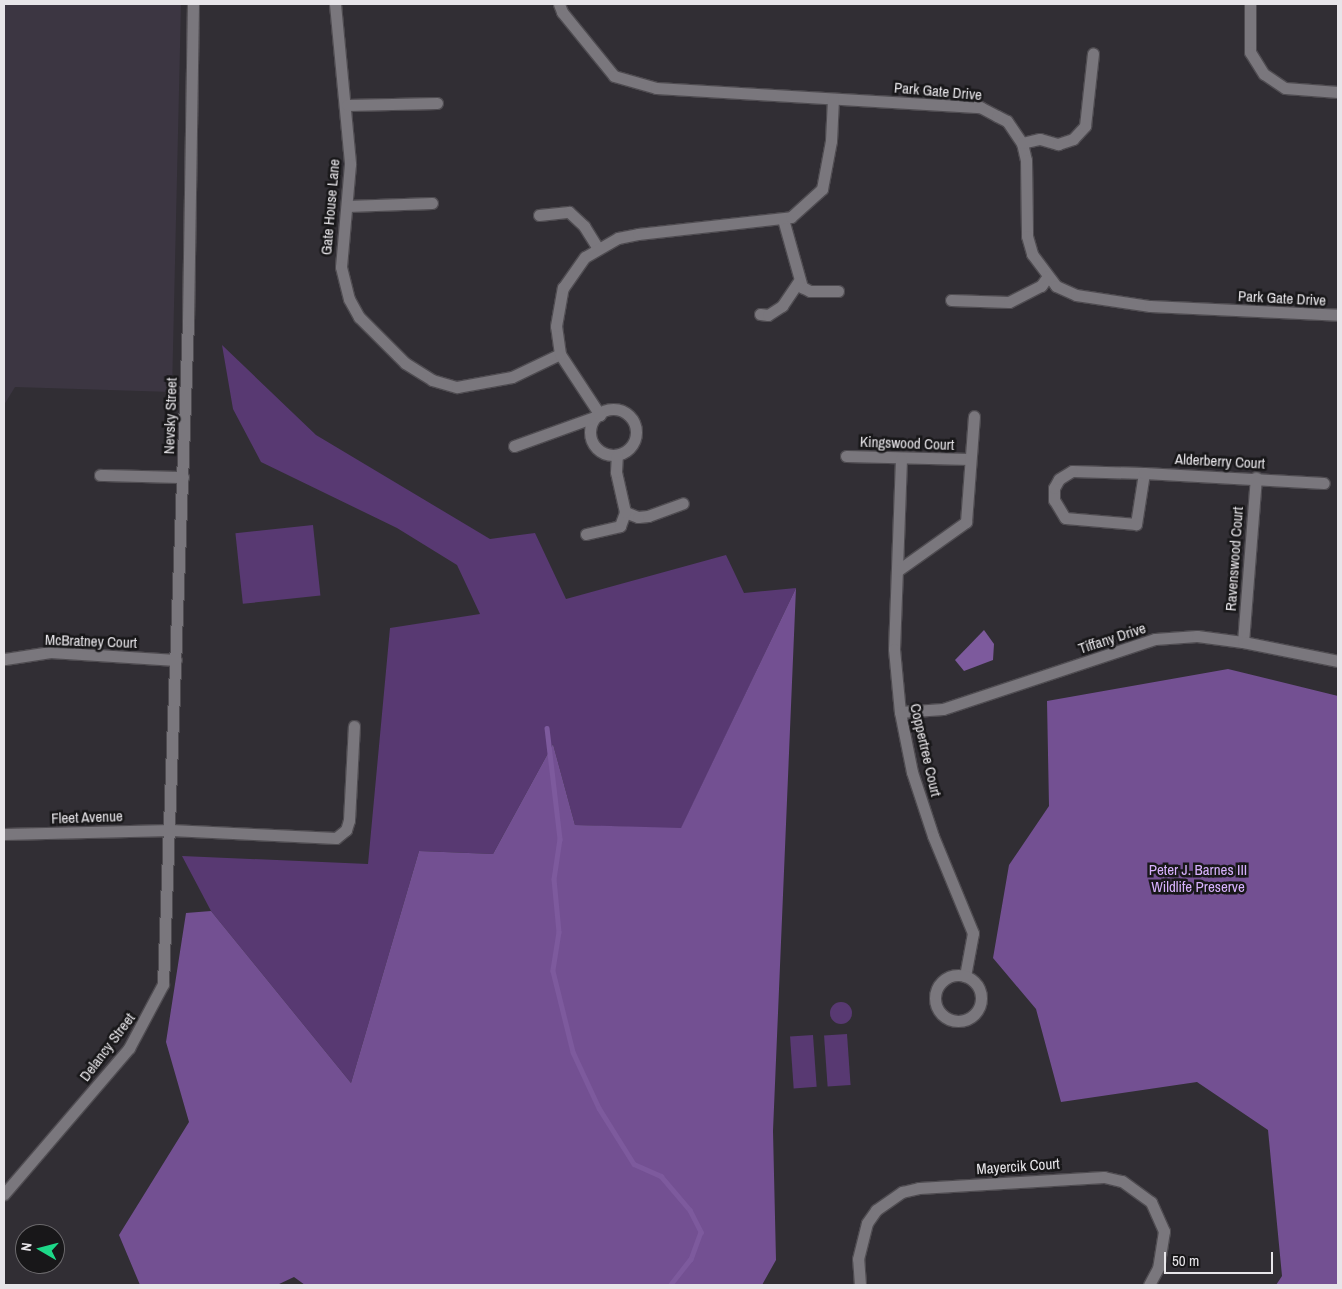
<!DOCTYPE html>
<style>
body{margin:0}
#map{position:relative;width:1342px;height:1289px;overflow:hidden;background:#312e34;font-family:"Archivo Narrow",sans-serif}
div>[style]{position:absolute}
.built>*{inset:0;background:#3c3642}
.green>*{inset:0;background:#583972;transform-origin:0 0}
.round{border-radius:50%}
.forest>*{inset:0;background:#735092}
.water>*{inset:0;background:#7d5a9d}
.stream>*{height:4.5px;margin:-2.25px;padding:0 2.25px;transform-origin:2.25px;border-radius:2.25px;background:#7d5a9d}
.roads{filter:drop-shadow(1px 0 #4f4c51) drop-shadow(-1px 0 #4f4c51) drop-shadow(0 1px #4f4c51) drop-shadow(0 -1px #4f4c51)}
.street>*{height:11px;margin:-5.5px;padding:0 5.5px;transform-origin:5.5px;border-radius:5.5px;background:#7a777d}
.street>.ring{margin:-5.5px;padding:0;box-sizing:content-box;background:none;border:11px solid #7a777d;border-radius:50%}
span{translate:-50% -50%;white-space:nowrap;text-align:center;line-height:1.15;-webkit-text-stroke:5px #181719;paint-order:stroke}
.street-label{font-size:15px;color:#e7e5e9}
.park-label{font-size:15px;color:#d7b1fc}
.frame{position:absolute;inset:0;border:5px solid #e7e5e9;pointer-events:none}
.north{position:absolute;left:15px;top:1224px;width:50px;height:50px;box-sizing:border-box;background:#181719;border:1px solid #6b696c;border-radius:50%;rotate:278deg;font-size:14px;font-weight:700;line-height:20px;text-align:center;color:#e7e5e9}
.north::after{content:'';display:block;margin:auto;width:18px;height:22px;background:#1dd888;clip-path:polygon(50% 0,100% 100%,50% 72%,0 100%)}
.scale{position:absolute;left:1164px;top:1252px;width:109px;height:22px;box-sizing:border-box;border:2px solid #e7e5e9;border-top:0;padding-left:6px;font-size:15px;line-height:18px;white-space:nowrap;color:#e7e5e9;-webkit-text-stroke:4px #181719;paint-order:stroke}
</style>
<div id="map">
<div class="built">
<i style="clip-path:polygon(4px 4px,181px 4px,172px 392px,15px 387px,4px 405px)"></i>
</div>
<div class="green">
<i style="clip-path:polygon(222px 345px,316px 435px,490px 539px,535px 533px,566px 599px,726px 555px,744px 593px,796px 588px,681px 829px,575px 825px,553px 744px,493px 854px,419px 851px,351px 1083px,211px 911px,182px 856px,368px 864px,390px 628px,480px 614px,457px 565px,397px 528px,261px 462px,233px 409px)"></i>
<i style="left:313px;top:525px;width:71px;height:78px;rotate:84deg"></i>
<i class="round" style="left:830px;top:1002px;width:22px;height:22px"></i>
<i style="left:847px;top:1034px;width:51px;height:23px;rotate:86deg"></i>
<i style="left:813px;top:1035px;width:52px;height:23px;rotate:86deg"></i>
</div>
<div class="forest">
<i style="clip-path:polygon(796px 588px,773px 1131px,776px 1260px,762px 1285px,305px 1285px,294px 1277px,277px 1285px,140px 1285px,119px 1235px,189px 1122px,166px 1042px,186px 913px,211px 911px,351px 1083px,419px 851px,493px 854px,553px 744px,575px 825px,681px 828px)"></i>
<i style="clip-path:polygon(1228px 669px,1338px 696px,1338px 1285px,1276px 1285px,1282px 1276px,1268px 1130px,1197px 1082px,1061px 1102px,1036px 1009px,993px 958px,1009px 865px,1049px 806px,1047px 701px)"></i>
</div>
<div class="water">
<i style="clip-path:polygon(984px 630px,994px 644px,993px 660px,964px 671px,955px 660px)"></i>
</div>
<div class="stream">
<i style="left:547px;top:728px;width:112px;rotate:83.3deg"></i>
<i style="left:560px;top:839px;width:40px;rotate:98.5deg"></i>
<i style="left:554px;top:879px;width:53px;rotate:84.6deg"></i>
<i style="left:559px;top:932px;width:39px;rotate:99deg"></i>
<i style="left:553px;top:971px;width:83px;rotate:76.1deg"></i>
<i style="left:573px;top:1052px;width:62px;rotate:65.1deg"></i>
<i style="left:599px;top:1108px;width:66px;rotate:58deg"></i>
<i style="left:634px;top:1164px;width:30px;rotate:24deg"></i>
<i style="left:661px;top:1176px;width:45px;rotate:49.5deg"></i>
<i style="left:690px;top:1210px;width:25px;rotate:63deg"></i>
<i style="left:701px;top:1232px;width:29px;rotate:110deg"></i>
<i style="left:691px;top:1259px;width:33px;rotate:128deg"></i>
</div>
<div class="roads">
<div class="street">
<i style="left:335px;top:4px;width:161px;rotate:84.6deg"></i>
<i style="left:350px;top:164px;width:103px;rotate:95deg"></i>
<i style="left:341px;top:267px;width:33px;rotate:76deg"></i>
<i style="left:349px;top:299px;width:21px;rotate:61deg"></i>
<i style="left:359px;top:317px;width:65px;rotate:45deg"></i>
<i style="left:405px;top:363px;width:32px;rotate:32deg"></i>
<i style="left:432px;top:380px;width:26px;rotate:16deg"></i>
<i style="left:457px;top:387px;width:56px;rotate:-10.3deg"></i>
<i style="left:512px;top:377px;width:53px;rotate:-25.6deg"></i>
<i style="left:559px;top:4px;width:9px;rotate:69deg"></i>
<i style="left:562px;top:12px;width:82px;rotate:50.9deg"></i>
<i style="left:614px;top:76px;width:44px;rotate:15.9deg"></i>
<i style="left:656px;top:88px;width:325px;rotate:3.4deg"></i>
<i style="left:980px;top:107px;width:19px;rotate:28deg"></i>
<i style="left:997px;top:116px;width:11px;rotate:27deg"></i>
<i style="left:1007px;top:121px;width:27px;rotate:56deg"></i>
<i style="left:1022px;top:143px;width:17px;rotate:77deg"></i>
<i style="left:1026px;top:160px;width:76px;rotate:89.2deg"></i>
<i style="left:1027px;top:236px;width:19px;rotate:74deg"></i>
<i style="left:1032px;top:254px;width:40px;rotate:53deg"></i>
<i style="left:1056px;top:286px;width:22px;rotate:24deg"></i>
<i style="left:1076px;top:295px;width:75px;rotate:8.5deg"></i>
<i style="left:1150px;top:306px;width:188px;rotate:2.7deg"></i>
<i style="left:1250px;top:4px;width:48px;rotate:90deg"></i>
<i style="left:1250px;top:52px;width:26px;rotate:58deg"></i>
<i style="left:1264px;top:74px;width:25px;rotate:34deg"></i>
<i style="left:1285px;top:88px;width:53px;rotate:4.3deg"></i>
<i style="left:347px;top:105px;width:90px;rotate:-1.3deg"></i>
<i style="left:1022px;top:143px;width:18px;rotate:-13deg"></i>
<i style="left:1040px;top:139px;width:19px;rotate:16deg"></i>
<i style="left:1058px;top:144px;width:16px;rotate:-18deg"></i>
<i style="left:1073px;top:139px;width:18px;rotate:-47deg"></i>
<i style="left:1085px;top:126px;width:73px;rotate:-83.7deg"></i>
<i style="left:347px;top:206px;width:85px;rotate:-2deg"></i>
<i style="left:539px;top:215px;width:30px;rotate:-6deg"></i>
<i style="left:569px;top:212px;width:21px;rotate:43deg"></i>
<i style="left:584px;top:226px;width:26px;rotate:58deg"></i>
<i style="left:783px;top:219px;width:71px;rotate:74.4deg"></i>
<i style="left:802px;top:287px;width:9px;rotate:27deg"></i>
<i style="left:810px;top:291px;width:28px"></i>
<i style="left:951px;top:300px;width:58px;rotate:2deg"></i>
<i style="left:1009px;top:302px;width:36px;rotate:-27deg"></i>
<i style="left:1041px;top:286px;width:12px;rotate:-55deg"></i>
<i style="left:760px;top:314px;width:8px;rotate:7deg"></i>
<i style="left:768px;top:315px;width:17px;rotate:-33deg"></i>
<i style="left:782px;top:306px;width:29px;rotate:-56deg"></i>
<i class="ring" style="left:590px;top:409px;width:35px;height:35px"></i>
<i style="left:514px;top:446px;width:91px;rotate:-19.8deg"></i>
<i style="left:600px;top:415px;width:73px;rotate:-123.3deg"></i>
<i style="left:560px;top:354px;width:28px;rotate:-98deg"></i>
<i style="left:556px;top:326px;width:39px;rotate:-80deg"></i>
<i style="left:563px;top:288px;width:38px;rotate:-55deg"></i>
<i style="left:585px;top:257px;width:38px;rotate:-30deg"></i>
<i style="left:618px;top:238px;width:20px;rotate:-11deg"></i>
<i style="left:638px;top:234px;width:154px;rotate:-6.3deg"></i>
<i style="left:791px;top:217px;width:42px;rotate:-42.1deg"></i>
<i style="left:822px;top:189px;width:49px;rotate:-79.4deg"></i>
<i style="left:831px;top:141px;width:42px;rotate:-87.3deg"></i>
<i style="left:846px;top:456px;width:124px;rotate:1.4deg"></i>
<i style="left:901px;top:459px;width:190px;rotate:92.1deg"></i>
<i style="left:894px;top:649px;width:63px;rotate:84.6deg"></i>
<i style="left:900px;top:712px;width:61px;rotate:78.7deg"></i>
<i style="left:912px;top:772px;width:67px;rotate:71.8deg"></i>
<i style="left:933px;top:836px;width:105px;rotate:67.6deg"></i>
<i style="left:973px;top:933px;width:44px;rotate:100.5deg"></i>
<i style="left:1072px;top:471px;width:72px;rotate:1.6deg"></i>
<i style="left:1144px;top:473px;width:52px;rotate:98.9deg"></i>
<i style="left:1136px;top:524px;width:71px;rotate:-175.2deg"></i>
<i style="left:1065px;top:518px;width:21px;rotate:-121deg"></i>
<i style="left:1054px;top:500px;width:12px;rotate:-90deg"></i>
<i style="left:1054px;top:488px;width:10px;rotate:-61deg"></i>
<i style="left:1059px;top:479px;width:15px;rotate:-32deg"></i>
<i style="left:1144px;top:473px;width:180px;rotate:3.2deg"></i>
<i style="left:100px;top:475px;width:83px;rotate:1.4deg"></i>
<i style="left:625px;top:512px;width:14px;rotate:21deg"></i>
<i style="left:638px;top:517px;width:10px;rotate:-6deg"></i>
<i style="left:648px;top:516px;width:37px;rotate:-20deg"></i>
<i style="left:586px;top:534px;width:35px;rotate:-13deg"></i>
<i style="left:620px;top:526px;width:15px;rotate:-70deg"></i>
<i style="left:625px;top:512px;width:41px;rotate:-102.7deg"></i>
<i style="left:616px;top:472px;width:17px;rotate:-87deg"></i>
<i style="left:897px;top:571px;width:85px;rotate:-35.4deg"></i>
<i style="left:966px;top:522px;width:106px;rotate:-85.7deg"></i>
<i style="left:1243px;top:642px;width:165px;rotate:-85.5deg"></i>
<i style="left:5px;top:659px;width:46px;rotate:-8.8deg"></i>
<i style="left:50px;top:652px;width:126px;rotate:3.6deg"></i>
<i style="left:900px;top:712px;width:43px;rotate:-4deg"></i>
<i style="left:943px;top:709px;width:223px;rotate:-18.3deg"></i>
<i style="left:1155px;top:639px;width:42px;rotate:-4.1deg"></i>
<i style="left:1197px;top:636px;width:46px;rotate:7.4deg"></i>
<i style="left:1243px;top:642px;width:97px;rotate:11.3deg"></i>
<i style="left:4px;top:834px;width:167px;rotate:-1.4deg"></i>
<i style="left:171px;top:830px;width:165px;rotate:2.8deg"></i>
<i style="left:336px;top:838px;width:13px;rotate:-39deg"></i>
<i style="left:346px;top:830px;width:10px;rotate:-73deg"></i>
<i style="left:349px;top:820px;width:94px;rotate:-87deg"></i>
<i class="ring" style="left:935px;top:975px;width:35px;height:35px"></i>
<i style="left:4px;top:1194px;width:192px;rotate:-49.4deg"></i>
<i style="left:129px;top:1048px;width:72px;rotate:-62deg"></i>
<i style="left:163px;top:984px;width:663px;rotate:-87.84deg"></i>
<i style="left:188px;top:321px;width:317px;rotate:-89.1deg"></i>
<i style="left:860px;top:1285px;width:26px;rotate:-94deg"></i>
<i style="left:858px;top:1259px;width:37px;rotate:-76deg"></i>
<i style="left:867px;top:1223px;width:16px;rotate:-55deg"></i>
<i style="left:876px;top:1210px;width:32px;rotate:-35deg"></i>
<i style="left:902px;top:1192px;width:17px;rotate:-13deg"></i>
<i style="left:919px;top:1188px;width:185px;rotate:-3.4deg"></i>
<i style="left:1104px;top:1177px;width:18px;rotate:13deg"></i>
<i style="left:1122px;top:1181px;width:36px;rotate:36deg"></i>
<i style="left:1151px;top:1202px;width:32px;rotate:66deg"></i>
<i style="left:1164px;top:1231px;width:37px;rotate:99deg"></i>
<i style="left:1158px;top:1268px;width:19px;rotate:118deg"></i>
</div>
</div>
<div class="street-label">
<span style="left:938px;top:91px;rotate:5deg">Park Gate Drive</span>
<span style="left:330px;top:207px;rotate:-85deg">Gate House Lane</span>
<span style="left:1282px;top:298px;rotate:3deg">Park Gate Drive</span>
<span style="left:170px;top:416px;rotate:-88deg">Nevsky Street</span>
<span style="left:907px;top:443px;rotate:2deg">Kingswood Court</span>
<span style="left:1220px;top:461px;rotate:3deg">Alderberry Court</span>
<span style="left:1234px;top:559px;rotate:-86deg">Ravenswood Court</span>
<span style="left:1112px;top:638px;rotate:-18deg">Tiffany Drive</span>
<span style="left:91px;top:641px;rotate:2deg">McBratney Court</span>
<span style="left:926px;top:750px;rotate:77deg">Coppertree Court</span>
<span style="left:87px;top:817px;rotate:-2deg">Fleet Avenue</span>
<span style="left:107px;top:1047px;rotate:-53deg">Delancy Street</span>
<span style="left:1018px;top:1166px;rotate:-4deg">Mayercik Court</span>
</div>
<div class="park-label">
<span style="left:1198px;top:878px">Peter J. Barnes III<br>Wildlife Preserve</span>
</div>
<div class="frame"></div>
<div class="north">N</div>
<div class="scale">50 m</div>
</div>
